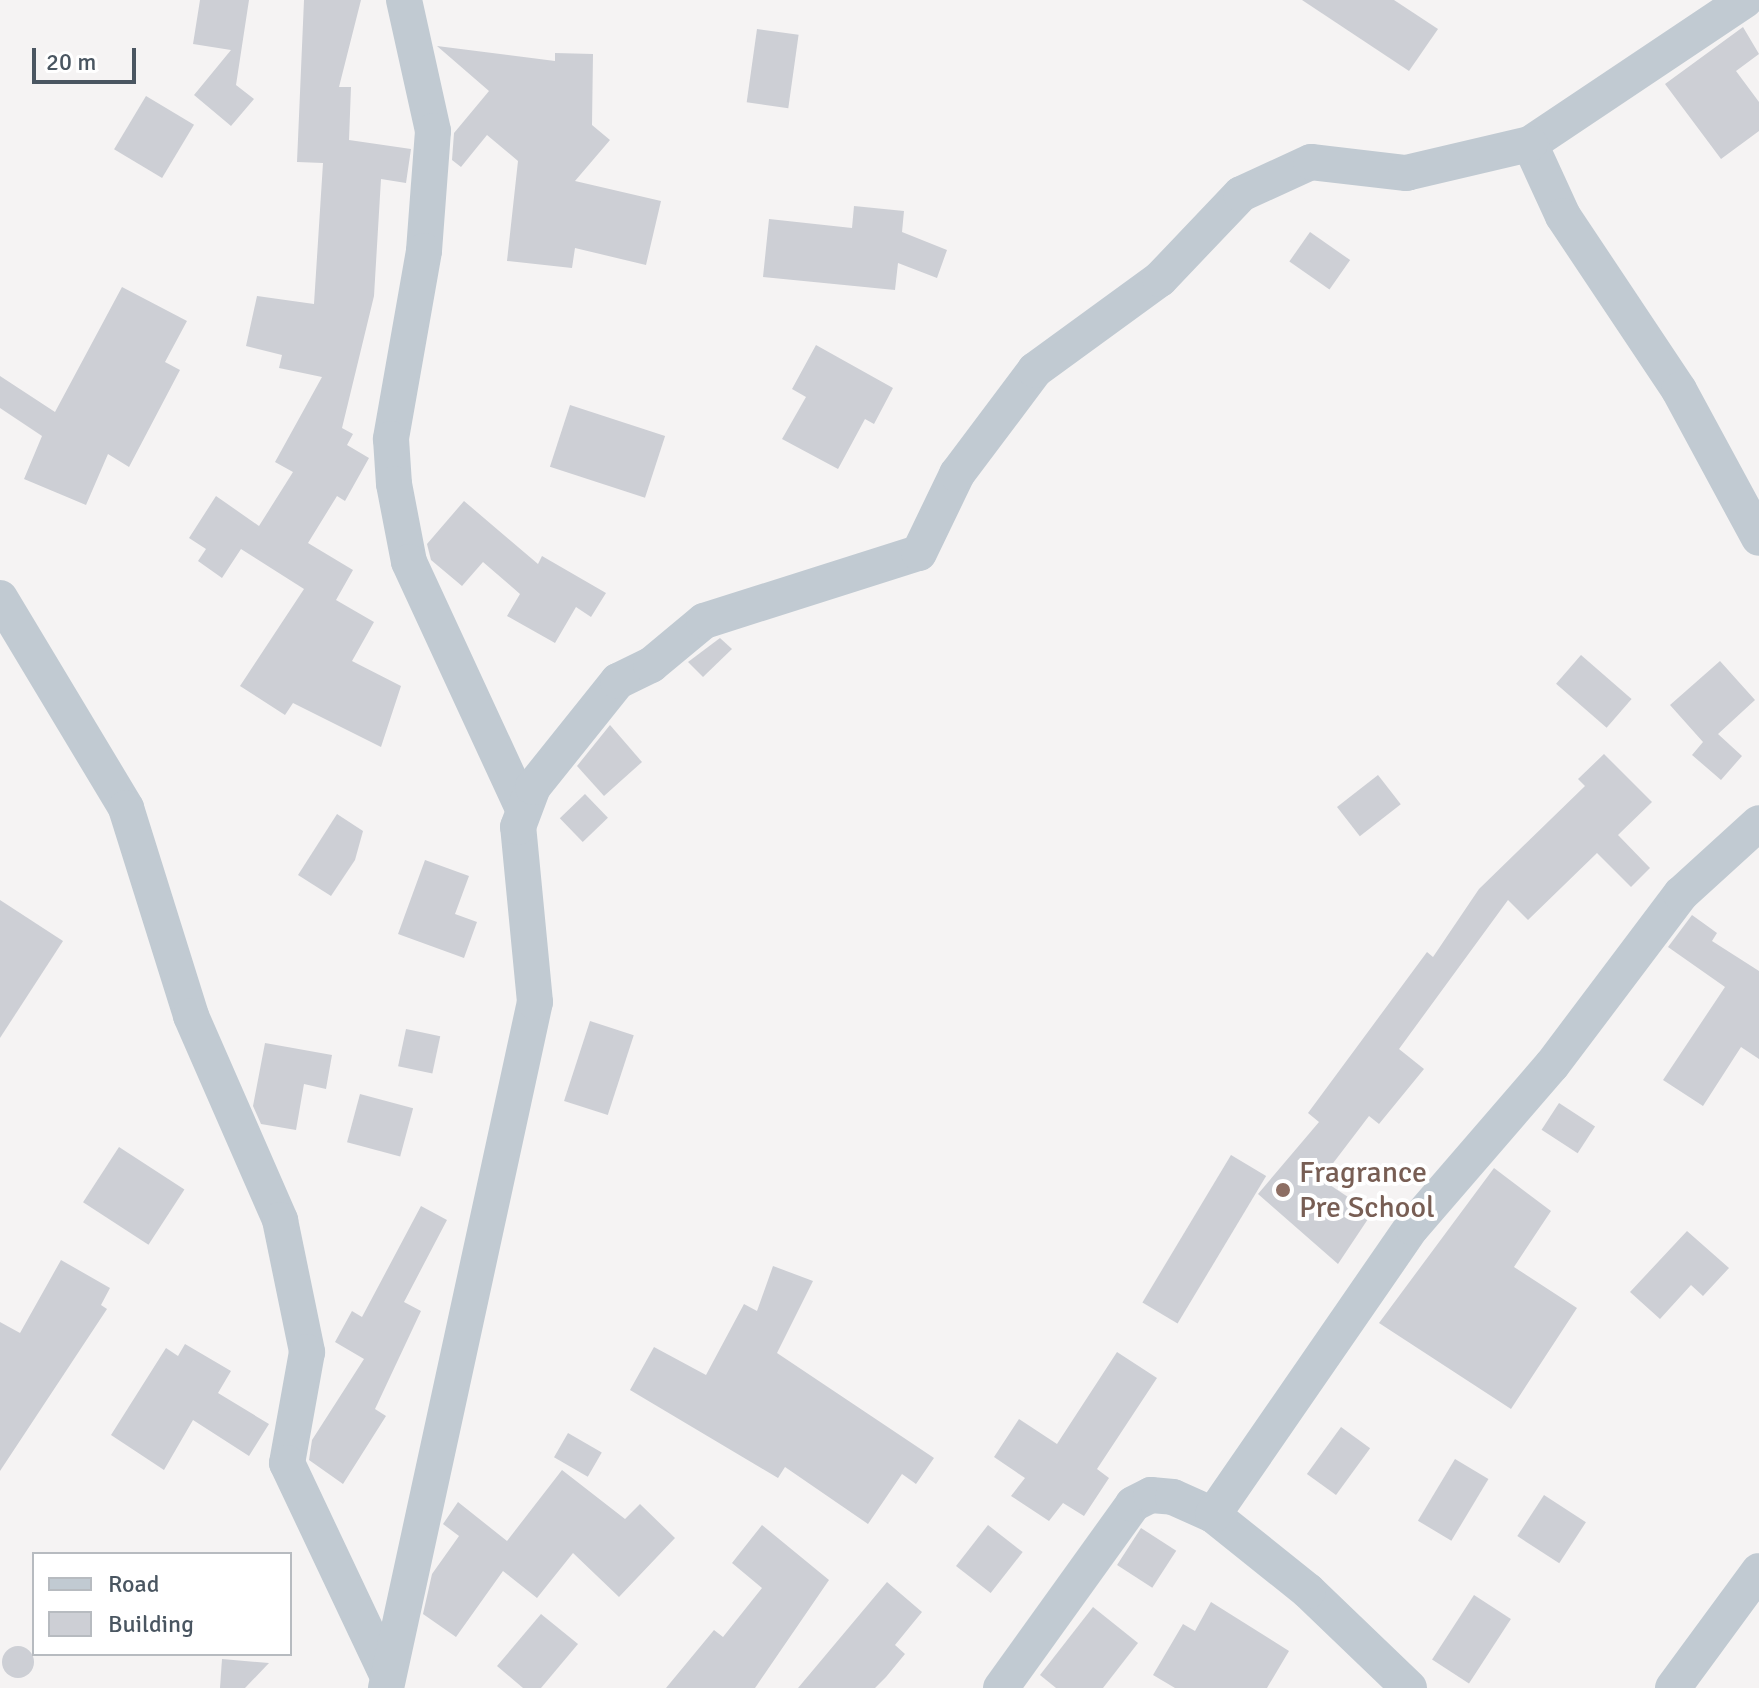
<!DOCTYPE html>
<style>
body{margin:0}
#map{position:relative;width:1759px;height:1688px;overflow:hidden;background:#f5f3f3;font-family:Signika,sans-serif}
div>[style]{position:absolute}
.building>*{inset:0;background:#cdcfd5;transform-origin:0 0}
.round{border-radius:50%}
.minor>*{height:36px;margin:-18px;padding:0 18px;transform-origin:18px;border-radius:18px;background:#c1cad2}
.dots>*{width:22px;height:22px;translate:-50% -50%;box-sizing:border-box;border:4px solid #fff;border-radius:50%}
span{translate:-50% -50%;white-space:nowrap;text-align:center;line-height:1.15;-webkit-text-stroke:8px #fff;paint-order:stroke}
.education-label{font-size:30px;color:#785e54}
.left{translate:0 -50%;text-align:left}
.legend{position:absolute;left:32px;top:1552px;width:260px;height:104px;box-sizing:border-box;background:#fff;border:2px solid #b7bbc0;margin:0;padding:10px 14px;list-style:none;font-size:24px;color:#4a5661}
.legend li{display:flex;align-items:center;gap:16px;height:40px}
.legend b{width:40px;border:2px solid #b7bbc0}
.scale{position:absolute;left:32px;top:48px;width:104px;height:36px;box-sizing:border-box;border:4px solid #4a5661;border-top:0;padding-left:10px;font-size:24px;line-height:28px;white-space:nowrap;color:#4a5661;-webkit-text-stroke:6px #fff;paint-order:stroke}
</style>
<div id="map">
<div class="building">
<i style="clip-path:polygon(200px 0,249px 0,236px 85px,254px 99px,231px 126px,194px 95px,231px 50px,193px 44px)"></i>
<i style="clip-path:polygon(304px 0,361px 0,339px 87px,351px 87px,349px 140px,411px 149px,406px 183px,381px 179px,374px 296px,342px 428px,353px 434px,347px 445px,369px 458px,345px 501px,337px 496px,308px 543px,353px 570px,336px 600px,374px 622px,352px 661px,401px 686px,381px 747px,293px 703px,285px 715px,240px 686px,304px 589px,241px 549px,222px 578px,198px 561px,206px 549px,189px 538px,216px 496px,259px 526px,293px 472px,275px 462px,322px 377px,279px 368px,282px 355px,246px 346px,257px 296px,314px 304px,323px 163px,297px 162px)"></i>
<i style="clip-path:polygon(1302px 0,1394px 0,1438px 29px,1409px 71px)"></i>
<i style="clip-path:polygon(1743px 27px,1759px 54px,1736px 71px,1759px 102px,1759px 131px,1721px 159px,1665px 84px)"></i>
<i style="left:757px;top:29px;width:42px;height:74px;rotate:8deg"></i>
<i style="clip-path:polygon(437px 46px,555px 61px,555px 53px,593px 54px,592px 125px,610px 140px,575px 181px,661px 201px,646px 265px,575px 248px,572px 268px,507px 261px,518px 161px,487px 135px,461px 167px,452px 160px,454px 133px,489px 91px)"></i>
<i style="left:146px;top:96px;width:56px;height:62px;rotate:31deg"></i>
<i style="clip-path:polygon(854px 206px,904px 211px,902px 232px,947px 250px,937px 278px,898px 263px,895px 290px,763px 277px,769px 219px,852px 228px)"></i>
<i style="left:1310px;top:232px;width:49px;height:36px;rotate:35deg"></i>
<i style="clip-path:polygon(122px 287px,187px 321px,165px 362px,180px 370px,129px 467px,108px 454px,86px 505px,24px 479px,42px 436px,0 408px,0 376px,55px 412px)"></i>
<i style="clip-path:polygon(816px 345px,893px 388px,874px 424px,865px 419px,838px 469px,782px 439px,806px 397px,792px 389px)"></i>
<i style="left:570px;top:405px;width:100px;height:65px;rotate:18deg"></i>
<i style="clip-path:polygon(464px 501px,538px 564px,542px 556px,606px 593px,591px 617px,576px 607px,555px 643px,507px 616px,520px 594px,483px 562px,462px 586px,431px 560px,427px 544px)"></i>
<i style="clip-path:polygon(720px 638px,732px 649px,703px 677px,688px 662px)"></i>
<i style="left:1581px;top:655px;width:67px;height:38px;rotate:41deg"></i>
<i style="clip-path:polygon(1720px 661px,1755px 700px,1718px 734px,1742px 756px,1721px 780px,1692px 755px,1703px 742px,1670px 705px)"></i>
<i style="clip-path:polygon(610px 725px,642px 762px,604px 796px,577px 766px)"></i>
<i style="clip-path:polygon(1604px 754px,1652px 802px,1618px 835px,1650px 868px,1631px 887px,1597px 853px,1528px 920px,1508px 900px,1399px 1049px,1424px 1069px,1379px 1124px,1369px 1116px,1321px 1179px,1372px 1213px,1338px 1264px,1258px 1194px,1319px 1122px,1308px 1113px,1427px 952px,1433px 957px,1479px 889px,1585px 786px,1578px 779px)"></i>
<i style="left:1378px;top:775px;width:37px;height:52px;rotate:52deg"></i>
<i style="left:585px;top:794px;width:33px;height:35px;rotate:46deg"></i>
<i style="clip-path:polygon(337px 814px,363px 831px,355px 860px,331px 896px,298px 875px)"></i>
<i style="clip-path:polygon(425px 860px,469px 876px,455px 914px,477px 922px,464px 958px,398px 934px)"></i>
<i style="clip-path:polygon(0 900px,63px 941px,0 1038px)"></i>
<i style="clip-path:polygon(1692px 915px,1717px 933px,1712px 941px,1759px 971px,1759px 1059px,1741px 1047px,1703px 1106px,1663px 1080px,1725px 987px,1668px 947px)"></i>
<i style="left:590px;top:1021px;width:46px;height:84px;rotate:18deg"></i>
<i style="left:406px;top:1029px;width:35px;height:38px;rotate:12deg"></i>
<i style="clip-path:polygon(265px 1043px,332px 1055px,326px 1089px,304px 1084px,296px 1130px,261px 1124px,253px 1106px)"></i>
<i style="left:360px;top:1094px;width:55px;height:50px;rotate:15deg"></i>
<i style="left:1559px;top:1103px;width:43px;height:32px;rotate:33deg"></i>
<i style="left:119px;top:1147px;width:78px;height:66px;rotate:33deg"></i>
<i style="left:1231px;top:1155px;width:41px;height:172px;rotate:31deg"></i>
<i style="clip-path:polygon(1494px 1168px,1551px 1211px,1514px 1267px,1577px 1308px,1511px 1409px,1379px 1323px)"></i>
<i style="clip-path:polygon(421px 1206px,447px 1220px,404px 1302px,421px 1311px,375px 1409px,386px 1416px,343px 1484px,309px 1460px,312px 1440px,364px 1359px,335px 1342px,352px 1311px,362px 1317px)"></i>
<i style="clip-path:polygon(1687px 1231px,1729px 1268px,1703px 1296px,1691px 1285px,1660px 1319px,1630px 1292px)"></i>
<i style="clip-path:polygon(61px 1260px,110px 1288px,101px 1305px,107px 1309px,0 1471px,0 1322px,20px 1333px)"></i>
<i style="clip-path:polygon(773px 1266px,813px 1281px,777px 1353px,934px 1458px,916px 1484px,902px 1474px,868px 1524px,785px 1467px,778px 1478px,630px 1390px,654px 1347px,706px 1375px,744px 1304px,757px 1311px)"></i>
<i style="clip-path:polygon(185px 1344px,231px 1371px,218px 1393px,269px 1424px,249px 1456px,193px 1420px,164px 1470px,111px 1435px,166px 1348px,178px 1356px)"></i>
<i style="clip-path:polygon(1117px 1352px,1157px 1378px,1097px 1469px,1109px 1478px,1084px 1516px,1063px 1503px,1049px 1521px,1011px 1496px,1025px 1478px,994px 1457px,1019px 1419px,1057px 1444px)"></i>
<i style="left:1341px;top:1427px;width:36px;height:58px;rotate:36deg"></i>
<i style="left:568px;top:1433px;width:39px;height:28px;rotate:30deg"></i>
<i style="left:1455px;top:1459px;width:39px;height:72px;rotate:31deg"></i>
<i style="clip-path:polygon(562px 1470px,625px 1519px,640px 1504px,675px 1538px,619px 1597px,573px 1553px,537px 1598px,503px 1571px,456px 1637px,423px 1614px,432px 1574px,459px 1536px,443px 1524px,458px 1502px,507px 1541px)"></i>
<i style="left:1544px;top:1495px;width:50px;height:49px;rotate:33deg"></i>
<i style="clip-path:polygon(762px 1525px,829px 1580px,755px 1688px,666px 1688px,714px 1630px,723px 1637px,762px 1588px,732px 1563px)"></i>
<i style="left:988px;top:1525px;width:44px;height:52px;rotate:38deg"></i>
<i style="left:1141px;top:1528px;width:42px;height:44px;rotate:33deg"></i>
<i style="clip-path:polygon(887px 1582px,922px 1612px,895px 1645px,905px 1654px,886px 1677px,875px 1688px,798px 1688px)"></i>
<i style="left:1474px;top:1595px;width:44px;height:77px;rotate:33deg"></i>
<i style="clip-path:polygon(1211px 1602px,1289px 1651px,1267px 1688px,1175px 1688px,1153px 1675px,1183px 1624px,1195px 1631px)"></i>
<i style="clip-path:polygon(1093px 1607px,1138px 1643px,1103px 1688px,1056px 1688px,1040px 1675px)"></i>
<i style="clip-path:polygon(541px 1614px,578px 1644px,541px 1688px,523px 1688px,497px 1666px)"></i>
<i class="round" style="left:2px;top:1646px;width:32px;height:32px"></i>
<i style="clip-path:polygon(222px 1659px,269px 1663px,245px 1688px,220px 1688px)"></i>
</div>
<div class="minor">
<i style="left:404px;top:0;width:134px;rotate:77.5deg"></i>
<i style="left:433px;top:131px;width:120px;rotate:94.3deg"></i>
<i style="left:424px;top:251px;width:191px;rotate:100deg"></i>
<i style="left:391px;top:439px;width:45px;rotate:86.2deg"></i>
<i style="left:394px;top:484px;width:79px;rotate:79.1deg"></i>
<i style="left:409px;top:562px;width:269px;rotate:65.2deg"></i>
<i style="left:1745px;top:0;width:259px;rotate:146.2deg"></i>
<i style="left:1530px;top:144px;width:79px;rotate:65.4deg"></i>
<i style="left:1563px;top:216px;width:209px;rotate:56.3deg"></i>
<i style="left:1679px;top:390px;width:168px;rotate:61.6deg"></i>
<i style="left:0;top:598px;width:245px;rotate:59deg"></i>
<i style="left:126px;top:808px;width:218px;rotate:72.6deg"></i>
<i style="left:191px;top:1016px;width:223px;rotate:66.4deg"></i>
<i style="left:280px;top:1220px;width:135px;rotate:78.4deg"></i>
<i style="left:307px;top:1352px;width:113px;rotate:100.2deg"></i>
<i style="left:287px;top:1463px;width:231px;rotate:64.7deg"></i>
<i style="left:386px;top:1688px;width:702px;rotate:-77.75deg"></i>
<i style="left:535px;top:1002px;width:176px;rotate:-95.5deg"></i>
<i style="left:518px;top:827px;width:43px;rotate:-69.4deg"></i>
<i style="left:533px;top:787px;width:136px;rotate:-51.3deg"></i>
<i style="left:618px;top:681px;width:37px;rotate:-26deg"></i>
<i style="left:651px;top:665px;width:69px;rotate:-39.7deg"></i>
<i style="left:704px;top:621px;width:225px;rotate:-17.6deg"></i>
<i style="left:919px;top:553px;width:88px;rotate:-64.3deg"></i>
<i style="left:957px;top:474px;width:130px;rotate:-53.1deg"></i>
<i style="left:1035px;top:370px;width:155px;rotate:-36.1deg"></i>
<i style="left:1160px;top:279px;width:117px;rotate:-46.4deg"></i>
<i style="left:1241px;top:194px;width:77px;rotate:-24.6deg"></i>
<i style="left:1311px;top:162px;width:96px;rotate:6.6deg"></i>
<i style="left:1406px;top:173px;width:127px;rotate:-13.2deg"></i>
<i style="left:1001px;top:1688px;width:226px;rotate:-54.3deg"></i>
<i style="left:1133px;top:1504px;width:20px;rotate:-27deg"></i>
<i style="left:1151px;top:1495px;width:22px;rotate:5deg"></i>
<i style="left:1173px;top:1497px;width:44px;rotate:24.2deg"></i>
<i style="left:1409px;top:1688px;width:140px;rotate:-136.2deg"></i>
<i style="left:1308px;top:1591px;width:122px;rotate:-141.3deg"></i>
<i style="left:1213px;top:1515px;width:350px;rotate:-55.4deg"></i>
<i style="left:1412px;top:1227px;width:214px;rotate:-49.2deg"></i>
<i style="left:1552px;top:1065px;width:214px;rotate:-53deg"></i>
<i style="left:1681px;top:894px;width:105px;rotate:-42.3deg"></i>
<i style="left:1673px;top:1688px;width:145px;rotate:-53.7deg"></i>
</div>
<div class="dots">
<i style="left:1283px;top:1190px;background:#8d6e63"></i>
</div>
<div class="education-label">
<span class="left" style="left:1299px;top:1190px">Fragrance<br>Pre School</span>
</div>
<ul class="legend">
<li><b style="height:10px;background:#c1cad2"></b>Road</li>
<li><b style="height:22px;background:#cdcfd5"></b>Building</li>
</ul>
<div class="scale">20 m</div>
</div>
